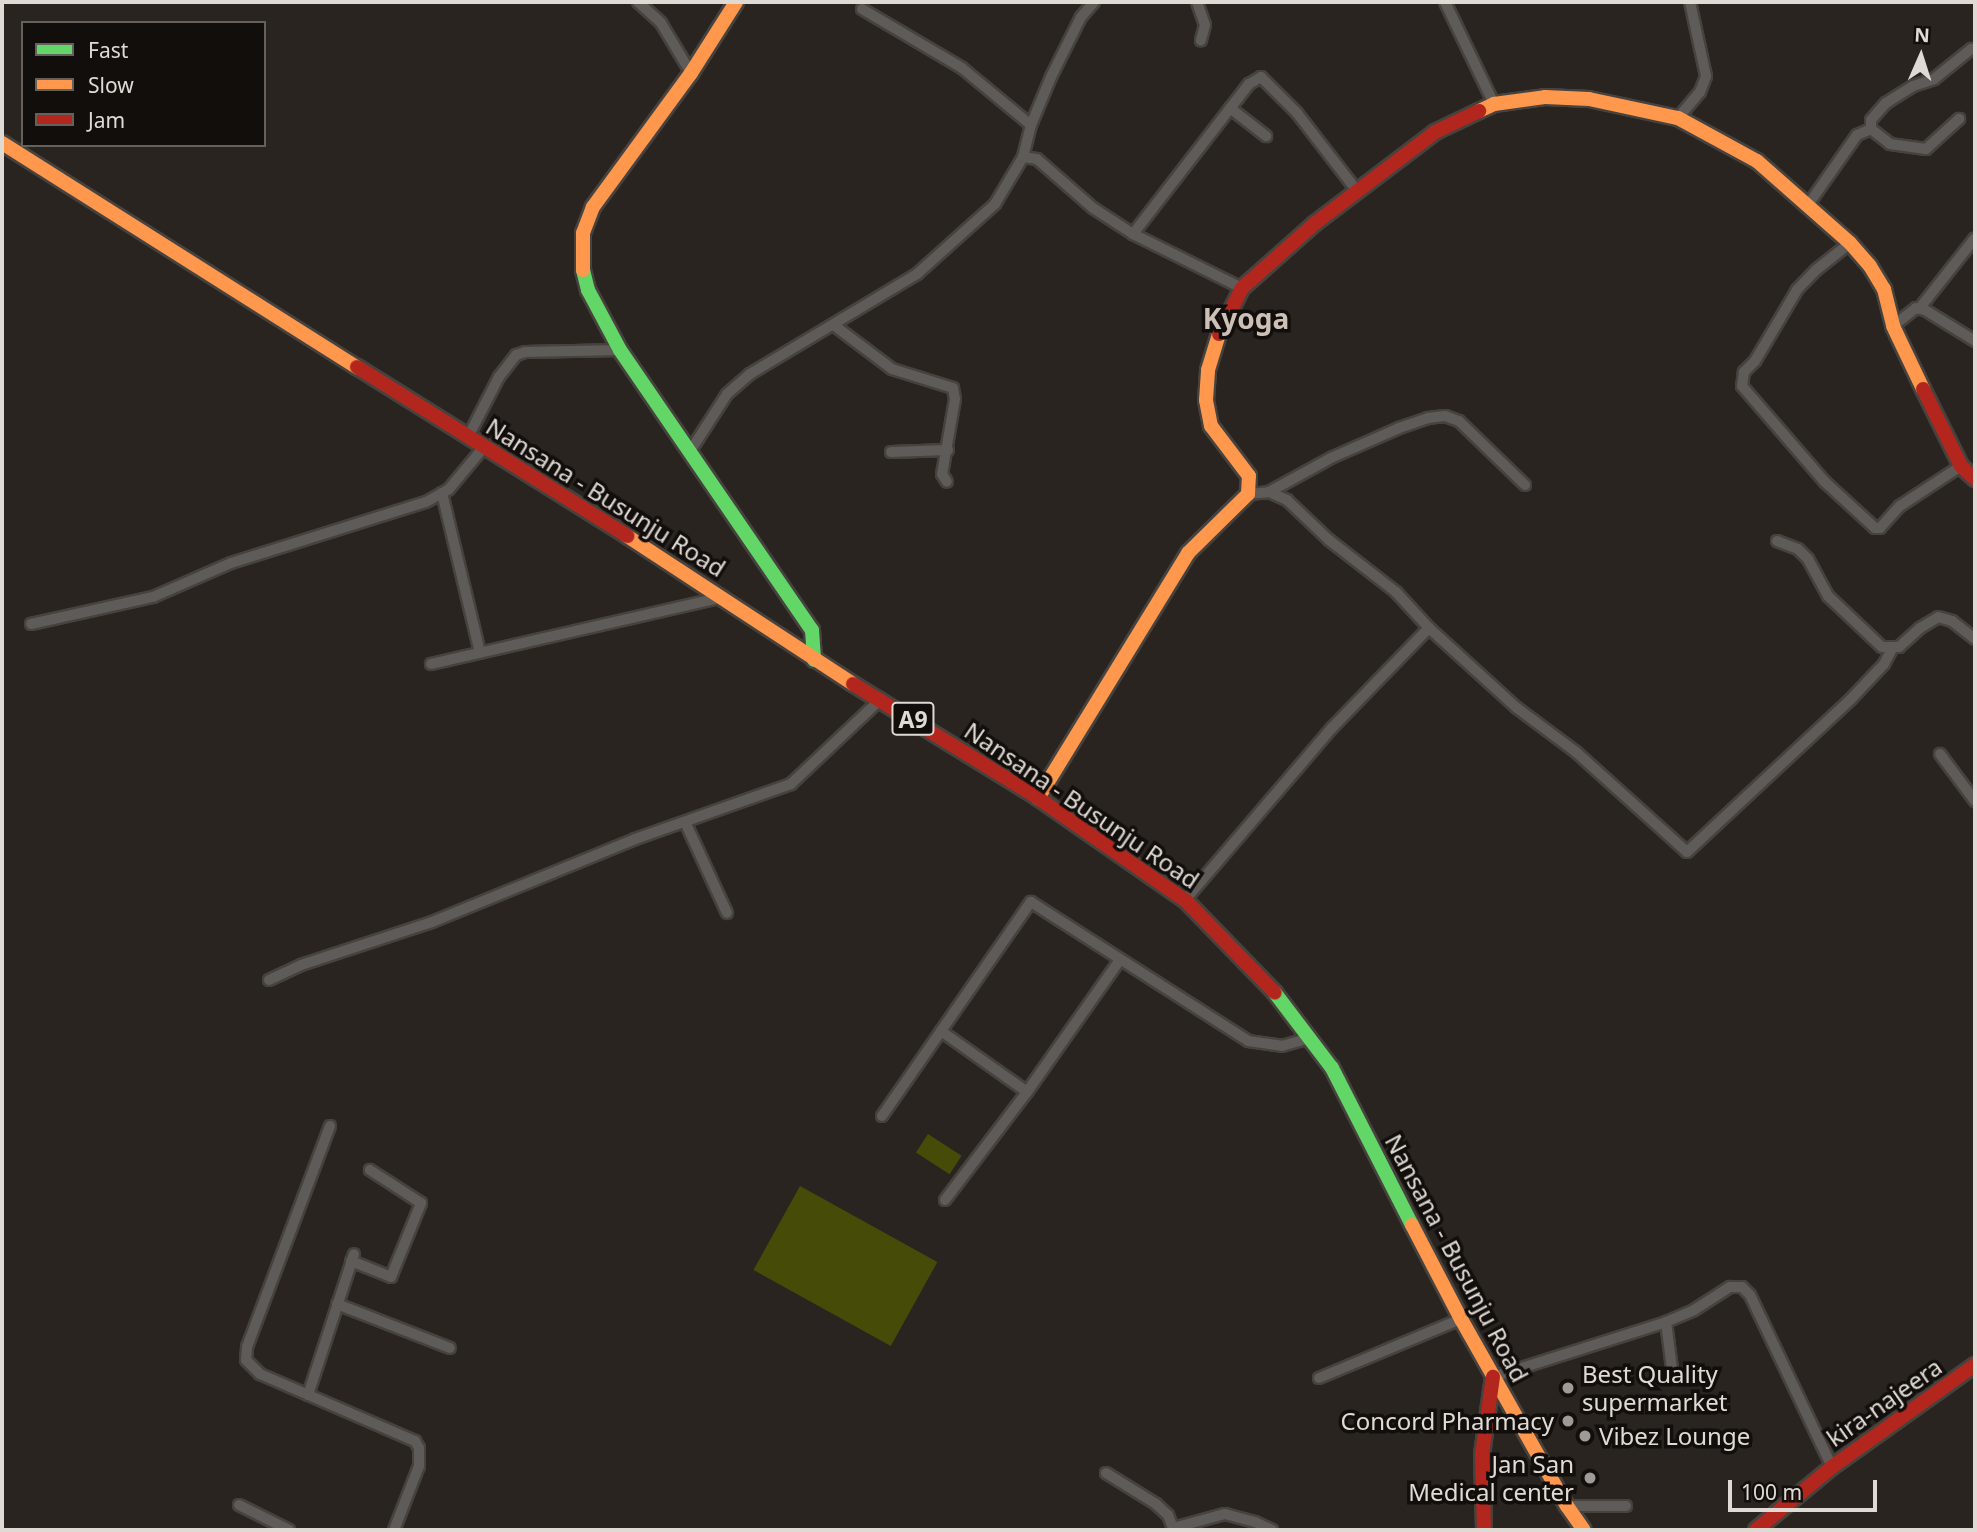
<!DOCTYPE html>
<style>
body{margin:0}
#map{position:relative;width:1977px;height:1532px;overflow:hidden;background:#292420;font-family:"Noto Sans",sans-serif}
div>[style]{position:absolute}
.green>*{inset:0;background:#464c08;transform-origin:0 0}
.roads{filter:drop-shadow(2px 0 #46423e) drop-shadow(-2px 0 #46423e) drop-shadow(0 2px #46423e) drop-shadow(0 -2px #46423e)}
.street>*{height:10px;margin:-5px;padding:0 5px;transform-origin:5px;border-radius:5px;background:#5f5b58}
.fast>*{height:14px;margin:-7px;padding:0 7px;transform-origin:7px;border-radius:7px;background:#63d668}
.slow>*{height:14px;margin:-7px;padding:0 7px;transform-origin:7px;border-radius:7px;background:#ff974d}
.jam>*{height:14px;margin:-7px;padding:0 7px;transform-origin:7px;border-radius:7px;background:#b3261e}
.dots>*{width:19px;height:19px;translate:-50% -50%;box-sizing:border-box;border:4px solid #120e0b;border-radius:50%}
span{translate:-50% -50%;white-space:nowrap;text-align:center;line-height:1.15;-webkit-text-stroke:7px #120e0b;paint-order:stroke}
.shield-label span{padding:2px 5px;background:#120e0b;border:2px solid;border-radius:5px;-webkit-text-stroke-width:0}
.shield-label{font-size:23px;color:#e0dad5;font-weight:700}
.street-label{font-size:24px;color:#e0dad5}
.poi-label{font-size:24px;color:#e0dad5}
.left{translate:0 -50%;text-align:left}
.right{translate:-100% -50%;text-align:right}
.quarter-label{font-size:28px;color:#cdc1b7;font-weight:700}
.frame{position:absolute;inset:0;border:4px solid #e0dad5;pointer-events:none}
.legend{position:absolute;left:21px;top:21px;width:245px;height:126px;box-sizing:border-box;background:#120e0b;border:2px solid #64605c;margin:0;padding:9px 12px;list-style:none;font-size:21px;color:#e0dad5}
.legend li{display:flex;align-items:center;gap:14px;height:35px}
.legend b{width:35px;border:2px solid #64605c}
.north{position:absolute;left:1886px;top:21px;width:70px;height:70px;-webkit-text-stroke:5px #120e0b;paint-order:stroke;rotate:3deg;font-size:19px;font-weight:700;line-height:28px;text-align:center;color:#e0dad5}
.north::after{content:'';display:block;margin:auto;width:24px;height:32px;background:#e0dad5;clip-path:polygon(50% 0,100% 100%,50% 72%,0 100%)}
.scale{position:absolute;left:1728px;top:1480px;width:149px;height:32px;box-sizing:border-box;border:4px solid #e0dad5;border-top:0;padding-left:9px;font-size:21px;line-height:24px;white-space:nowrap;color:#e0dad5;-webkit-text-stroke:5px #120e0b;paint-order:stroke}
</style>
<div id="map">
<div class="green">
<i style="left:928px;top:1134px;width:40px;height:22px;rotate:33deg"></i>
<i style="left:800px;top:1186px;width:157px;height:96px;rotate:29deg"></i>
</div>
<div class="roads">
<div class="street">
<i style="left:638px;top:2px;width:31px;rotate:42deg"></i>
<i style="left:661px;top:23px;width:58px;rotate:59deg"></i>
<i style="left:1197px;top:2px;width:24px;rotate:71deg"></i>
<i style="left:1205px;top:25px;width:16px;rotate:105deg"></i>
<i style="left:1445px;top:2px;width:113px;rotate:64.3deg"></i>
<i style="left:862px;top:9px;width:116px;rotate:30.5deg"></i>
<i style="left:962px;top:68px;width:89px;rotate:39.6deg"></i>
<i style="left:1230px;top:108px;width:46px;rotate:37.9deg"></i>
<i style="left:1678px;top:118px;width:34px;rotate:-50deg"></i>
<i style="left:1700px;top:92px;width:17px;rotate:-69deg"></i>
<i style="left:1706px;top:76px;width:76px;rotate:-102.2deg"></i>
<i style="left:1871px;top:129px;width:9px;rotate:-90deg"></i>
<i style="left:1871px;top:120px;width:23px;rotate:-49deg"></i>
<i style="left:1886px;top:103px;width:32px;rotate:-32deg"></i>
<i style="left:1913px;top:86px;width:22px;rotate:-18deg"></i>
<i style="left:1934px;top:79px;width:48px;rotate:-39deg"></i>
<i style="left:1023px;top:157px;width:33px;rotate:-76deg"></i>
<i style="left:1031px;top:125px;width:52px;rotate:-67.4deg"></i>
<i style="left:1051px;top:77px;width:67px;rotate:-63.4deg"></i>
<i style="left:1081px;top:17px;width:20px;rotate:-49deg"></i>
<i style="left:1808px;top:205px;width:85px;rotate:-55deg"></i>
<i style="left:1857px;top:135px;width:15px;rotate:-23deg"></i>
<i style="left:1871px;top:129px;width:24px;rotate:38deg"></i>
<i style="left:1890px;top:144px;width:36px;rotate:8deg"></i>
<i style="left:1926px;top:149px;width:45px;rotate:-42.3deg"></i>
<i style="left:1133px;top:234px;width:190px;rotate:-52.3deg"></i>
<i style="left:1249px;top:84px;width:14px;rotate:-30deg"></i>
<i style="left:1261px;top:77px;width:51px;rotate:45deg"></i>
<i style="left:1297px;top:113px;width:98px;rotate:52.4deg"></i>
<i style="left:1850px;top:243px;width:43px;rotate:141.5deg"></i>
<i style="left:1816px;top:270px;width:28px;rotate:134deg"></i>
<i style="left:1797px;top:290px;width:82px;rotate:120.6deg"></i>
<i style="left:1755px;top:361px;width:16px;rotate:135deg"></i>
<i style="left:1744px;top:372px;width:14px;rotate:98deg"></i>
<i style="left:1742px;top:386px;width:127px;rotate:49.2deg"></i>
<i style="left:1825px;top:482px;width:68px;rotate:42.6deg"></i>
<i style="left:1875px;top:528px;width:5px"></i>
<i style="left:1880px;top:528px;width:30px;rotate:-48deg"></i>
<i style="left:1900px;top:506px;width:73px;rotate:-33.3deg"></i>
<i style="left:1919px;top:309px;width:90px;rotate:-51.7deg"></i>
<i style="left:835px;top:326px;width:71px;rotate:37deg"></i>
<i style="left:892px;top:369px;width:64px;rotate:17.3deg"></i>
<i style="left:953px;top:388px;width:11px;rotate:80deg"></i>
<i style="left:955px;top:399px;width:76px;rotate:99.8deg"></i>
<i style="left:942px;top:474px;width:9px;rotate:58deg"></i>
<i style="left:1893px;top:326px;width:29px;rotate:-38deg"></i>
<i style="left:1916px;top:308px;width:9px;rotate:13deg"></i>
<i style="left:1925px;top:310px;width:59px;rotate:31.8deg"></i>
<i style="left:468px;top:437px;width:68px;rotate:-62.7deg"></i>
<i style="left:499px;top:377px;width:28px;rotate:-52deg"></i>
<i style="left:516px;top:355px;width:9px;rotate:-18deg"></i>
<i style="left:525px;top:352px;width:95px;rotate:-1.2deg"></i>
<i style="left:891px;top:452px;width:57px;rotate:-2deg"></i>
<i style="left:689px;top:453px;width:70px;rotate:-57.2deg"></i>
<i style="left:727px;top:394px;width:30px;rotate:-41deg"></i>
<i style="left:750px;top:374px;width:195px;rotate:-30.9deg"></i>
<i style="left:917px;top:274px;width:105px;rotate:-41.9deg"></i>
<i style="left:995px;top:204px;width:55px;rotate:-59.2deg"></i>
<i style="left:1023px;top:157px;width:14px;rotate:8deg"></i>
<i style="left:1037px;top:159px;width:74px;rotate:41.2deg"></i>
<i style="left:1093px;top:208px;width:48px;rotate:33deg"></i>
<i style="left:1133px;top:234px;width:122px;rotate:26.4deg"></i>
<i style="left:1269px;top:492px;width:73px;rotate:-28.7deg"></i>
<i style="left:1333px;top:457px;width:72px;rotate:-23.7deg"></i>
<i style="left:1399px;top:428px;width:31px;rotate:-19deg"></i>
<i style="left:1428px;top:418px;width:17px;rotate:-7deg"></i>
<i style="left:1445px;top:416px;width:15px;rotate:20deg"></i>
<i style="left:1459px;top:421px;width:92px;rotate:44.1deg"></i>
<i style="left:442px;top:493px;width:164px;rotate:76.6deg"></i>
<i style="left:1248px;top:494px;width:21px;rotate:-5deg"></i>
<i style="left:1269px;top:492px;width:20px;rotate:24deg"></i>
<i style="left:1287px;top:500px;width:58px;rotate:43.6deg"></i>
<i style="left:1329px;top:540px;width:85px;rotate:37.8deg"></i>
<i style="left:1396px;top:592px;width:49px;rotate:47.5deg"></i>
<i style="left:1429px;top:628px;width:119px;rotate:42.3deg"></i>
<i style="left:1517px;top:708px;width:74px;rotate:36.7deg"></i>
<i style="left:1576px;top:752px;width:149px;rotate:42deg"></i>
<i style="left:1687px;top:852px;width:224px;rotate:-43deg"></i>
<i style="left:1851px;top:699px;width:48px;rotate:-46.7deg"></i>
<i style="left:1884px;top:664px;width:17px;rotate:-62deg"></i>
<i style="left:1777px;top:541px;width:22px;rotate:21deg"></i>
<i style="left:1798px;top:549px;width:14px;rotate:45deg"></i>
<i style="left:1808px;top:559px;width:42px;rotate:61.6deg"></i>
<i style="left:1828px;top:596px;width:74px;rotate:43.4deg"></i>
<i style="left:1882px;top:647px;width:17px"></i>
<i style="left:1899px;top:647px;width:28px;rotate:-42deg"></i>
<i style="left:1920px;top:628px;width:21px;rotate:-31deg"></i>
<i style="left:1938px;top:617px;width:15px;rotate:16deg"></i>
<i style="left:1952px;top:621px;width:29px;rotate:38deg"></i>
<i style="left:31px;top:624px;width:125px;rotate:-12.5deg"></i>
<i style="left:153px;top:597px;width:85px;rotate:-23.6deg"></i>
<i style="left:231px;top:563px;width:204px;rotate:-17.4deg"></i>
<i style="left:426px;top:502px;width:26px;rotate:-29deg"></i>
<i style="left:449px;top:489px;width:55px;rotate:-50.2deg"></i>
<i style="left:431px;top:664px;width:300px;rotate:-12.9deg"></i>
<i style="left:1940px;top:754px;width:59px;rotate:53.3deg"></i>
<i style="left:685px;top:822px;width:100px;rotate:65.2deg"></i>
<i style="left:1185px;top:900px;width:226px;rotate:-49.5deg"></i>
<i style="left:1332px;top:728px;width:139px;rotate:-45.9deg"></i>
<i style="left:269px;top:980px;width:35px;rotate:-25deg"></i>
<i style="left:301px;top:965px;width:138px;rotate:-18.2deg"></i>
<i style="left:432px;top:922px;width:219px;rotate:-22.2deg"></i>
<i style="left:635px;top:839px;width:165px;rotate:-19.4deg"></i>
<i style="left:791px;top:784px;width:124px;rotate:-43.4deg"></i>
<i style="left:941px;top:1031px;width:105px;rotate:35.3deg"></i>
<i style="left:882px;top:1116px;width:261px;rotate:-55.2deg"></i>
<i style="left:1031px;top:902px;width:258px;rotate:32.6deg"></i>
<i style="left:1248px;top:1041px;width:34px;rotate:8deg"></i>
<i style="left:1282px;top:1046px;width:29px;rotate:-16deg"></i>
<i style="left:330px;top:1126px;width:236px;rotate:110.6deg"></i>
<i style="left:247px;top:1347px;width:13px;rotate:94deg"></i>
<i style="left:246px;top:1360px;width:20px;rotate:45deg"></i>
<i style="left:260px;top:1374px;width:169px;rotate:23.4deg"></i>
<i style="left:415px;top:1441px;width:8px;rotate:60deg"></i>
<i style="left:419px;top:1448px;width:18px;rotate:90deg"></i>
<i style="left:419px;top:1466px;width:69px;rotate:111.3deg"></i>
<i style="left:945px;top:1200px;width:136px;rotate:-52.8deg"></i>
<i style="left:1027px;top:1092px;width:160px;rotate:-54.9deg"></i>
<i style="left:351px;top:1261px;width:43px;rotate:21.8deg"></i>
<i style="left:391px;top:1277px;width:80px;rotate:-67.9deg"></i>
<i style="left:421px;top:1203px;width:61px;rotate:-147.1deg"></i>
<i style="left:337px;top:1304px;width:121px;rotate:21.3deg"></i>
<i style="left:1666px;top:1322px;width:47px;rotate:82.7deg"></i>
<i style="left:1493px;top:1377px;width:182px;rotate:-17.6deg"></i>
<i style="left:1666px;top:1322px;width:30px;rotate:-23deg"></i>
<i style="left:1694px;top:1310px;width:43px;rotate:-32.6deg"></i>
<i style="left:1730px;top:1287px;width:12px"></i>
<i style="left:1742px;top:1287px;width:11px;rotate:45deg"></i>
<i style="left:1750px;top:1295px;width:191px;rotate:64.5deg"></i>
<i style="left:1319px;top:1378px;width:154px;rotate:-22.6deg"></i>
<i style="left:308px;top:1395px;width:148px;rotate:-71.9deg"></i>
<i style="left:1106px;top:1473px;width:59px;rotate:31.8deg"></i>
<i style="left:1156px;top:1504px;width:16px;rotate:43deg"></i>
<i style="left:1168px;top:1515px;width:14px;rotate:69deg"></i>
<i style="left:1173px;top:1528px;width:54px;rotate:-15.1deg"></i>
<i style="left:1225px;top:1514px;width:31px;rotate:15deg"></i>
<i style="left:1255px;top:1522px;width:19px;rotate:25deg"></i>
<i style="left:239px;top:1505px;width:56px;rotate:26.6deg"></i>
<i style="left:1567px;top:1506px;width:59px"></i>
</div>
<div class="fast">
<i style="left:583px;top:270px;width:21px;rotate:76deg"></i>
<i style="left:588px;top:290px;width:68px;rotate:61.9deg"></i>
<i style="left:620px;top:350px;width:340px;rotate:55.6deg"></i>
<i style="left:812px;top:630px;width:30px;rotate:86deg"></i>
<i style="left:1275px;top:993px;width:94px;rotate:52.8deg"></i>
<i style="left:1332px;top:1068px;width:176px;rotate:63deg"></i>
</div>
<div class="slow">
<i style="left:1479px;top:111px;width:17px;rotate:-25deg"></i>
<i style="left:1494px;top:104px;width:51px;rotate:-7.8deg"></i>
<i style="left:1545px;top:97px;width:44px;rotate:2.6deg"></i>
<i style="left:1589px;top:99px;width:91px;rotate:12.1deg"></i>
<i style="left:1678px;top:118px;width:90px;rotate:28.6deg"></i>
<i style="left:1757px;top:161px;width:124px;rotate:41.4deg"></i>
<i style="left:1850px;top:243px;width:30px;rotate:49deg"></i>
<i style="left:1870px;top:266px;width:27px;rotate:59deg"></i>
<i style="left:1884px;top:289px;width:38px;rotate:76deg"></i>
<i style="left:1893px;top:326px;width:70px;rotate:64.5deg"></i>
<i style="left:2px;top:143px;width:420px;rotate:32.3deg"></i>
<i style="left:583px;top:270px;width:37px;rotate:-90deg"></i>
<i style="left:583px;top:233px;width:28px;rotate:-69deg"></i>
<i style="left:593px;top:207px;width:166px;rotate:-53.8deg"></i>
<i style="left:691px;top:73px;width:84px;rotate:-57.6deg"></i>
<i style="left:627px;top:536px;width:270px;rotate:33.2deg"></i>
<i style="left:1038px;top:798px;width:287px;rotate:-58.5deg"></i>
<i style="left:1188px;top:553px;width:84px;rotate:-44.5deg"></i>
<i style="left:1248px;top:494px;width:18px;rotate:-87deg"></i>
<i style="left:1249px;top:476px;width:63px;rotate:-127.2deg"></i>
<i style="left:1211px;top:426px;width:26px;rotate:-101deg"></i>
<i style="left:1206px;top:400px;width:30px;rotate:-86deg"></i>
<i style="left:1208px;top:370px;width:38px;rotate:-73deg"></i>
<i style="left:1412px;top:1225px;width:106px;rotate:62.5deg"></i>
<i style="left:1461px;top:1319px;width:215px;rotate:60.5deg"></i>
<i style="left:1567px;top:1506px;width:29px;rotate:55deg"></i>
</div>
<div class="jam">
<i style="left:1219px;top:334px;width:51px;rotate:-63.4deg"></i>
<i style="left:1242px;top:288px;width:96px;rotate:-41.6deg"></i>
<i style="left:1314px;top:224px;width:152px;rotate:-37.2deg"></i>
<i style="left:1435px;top:132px;width:49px;rotate:-25.5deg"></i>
<i style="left:357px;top:367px;width:319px;rotate:32deg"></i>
<i style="left:1923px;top:389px;width:86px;rotate:63.7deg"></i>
<i style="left:1961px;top:466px;width:19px;rotate:43deg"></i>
<i style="left:853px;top:684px;width:217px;rotate:31.6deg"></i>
<i style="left:1038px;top:798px;width:179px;rotate:34.8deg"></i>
<i style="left:1185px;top:900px;width:129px;rotate:45.9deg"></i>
<i style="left:1484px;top:1530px;width:76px;rotate:-91.5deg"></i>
<i style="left:1482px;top:1454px;width:78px;rotate:-81.9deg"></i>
<i style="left:1756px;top:1530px;width:99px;rotate:-39.7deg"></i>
<i style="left:1832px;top:1467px;width:176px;rotate:-35.5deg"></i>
</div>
</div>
<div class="dots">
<i style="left:1568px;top:1388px;background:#a09a96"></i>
<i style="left:1568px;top:1421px;background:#a09a96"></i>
<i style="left:1585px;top:1436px;background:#a09a96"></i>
<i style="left:1590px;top:1478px;background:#a09a96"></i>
</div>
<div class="shield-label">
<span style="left:913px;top:719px">A9</span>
</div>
<div class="street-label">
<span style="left:606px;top:497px;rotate:32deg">Nansana - Busunju Road</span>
<span style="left:1082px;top:805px;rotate:34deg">Nansana - Busunju Road</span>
<span style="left:1457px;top:1258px;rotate:62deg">Nansana - Busunju Road</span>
<span style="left:1884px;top:1402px;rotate:-35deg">kira-najeera</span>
</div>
<div class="poi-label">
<span class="left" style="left:1582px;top:1388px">Best Quality<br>supermarket</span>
<span class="right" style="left:1554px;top:1421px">Concord Pharmacy</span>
<span class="left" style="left:1599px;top:1436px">Vibez Lounge</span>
<span class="right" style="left:1574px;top:1478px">Jan San<br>Medical center</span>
</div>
<div class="quarter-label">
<span style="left:1246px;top:318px">Kyoga</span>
</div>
<div class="frame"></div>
<ul class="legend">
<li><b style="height:9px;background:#63d668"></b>Fast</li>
<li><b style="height:9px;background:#ff974d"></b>Slow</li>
<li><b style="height:9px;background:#b3261e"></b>Jam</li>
</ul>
<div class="north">N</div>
<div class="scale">100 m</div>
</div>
